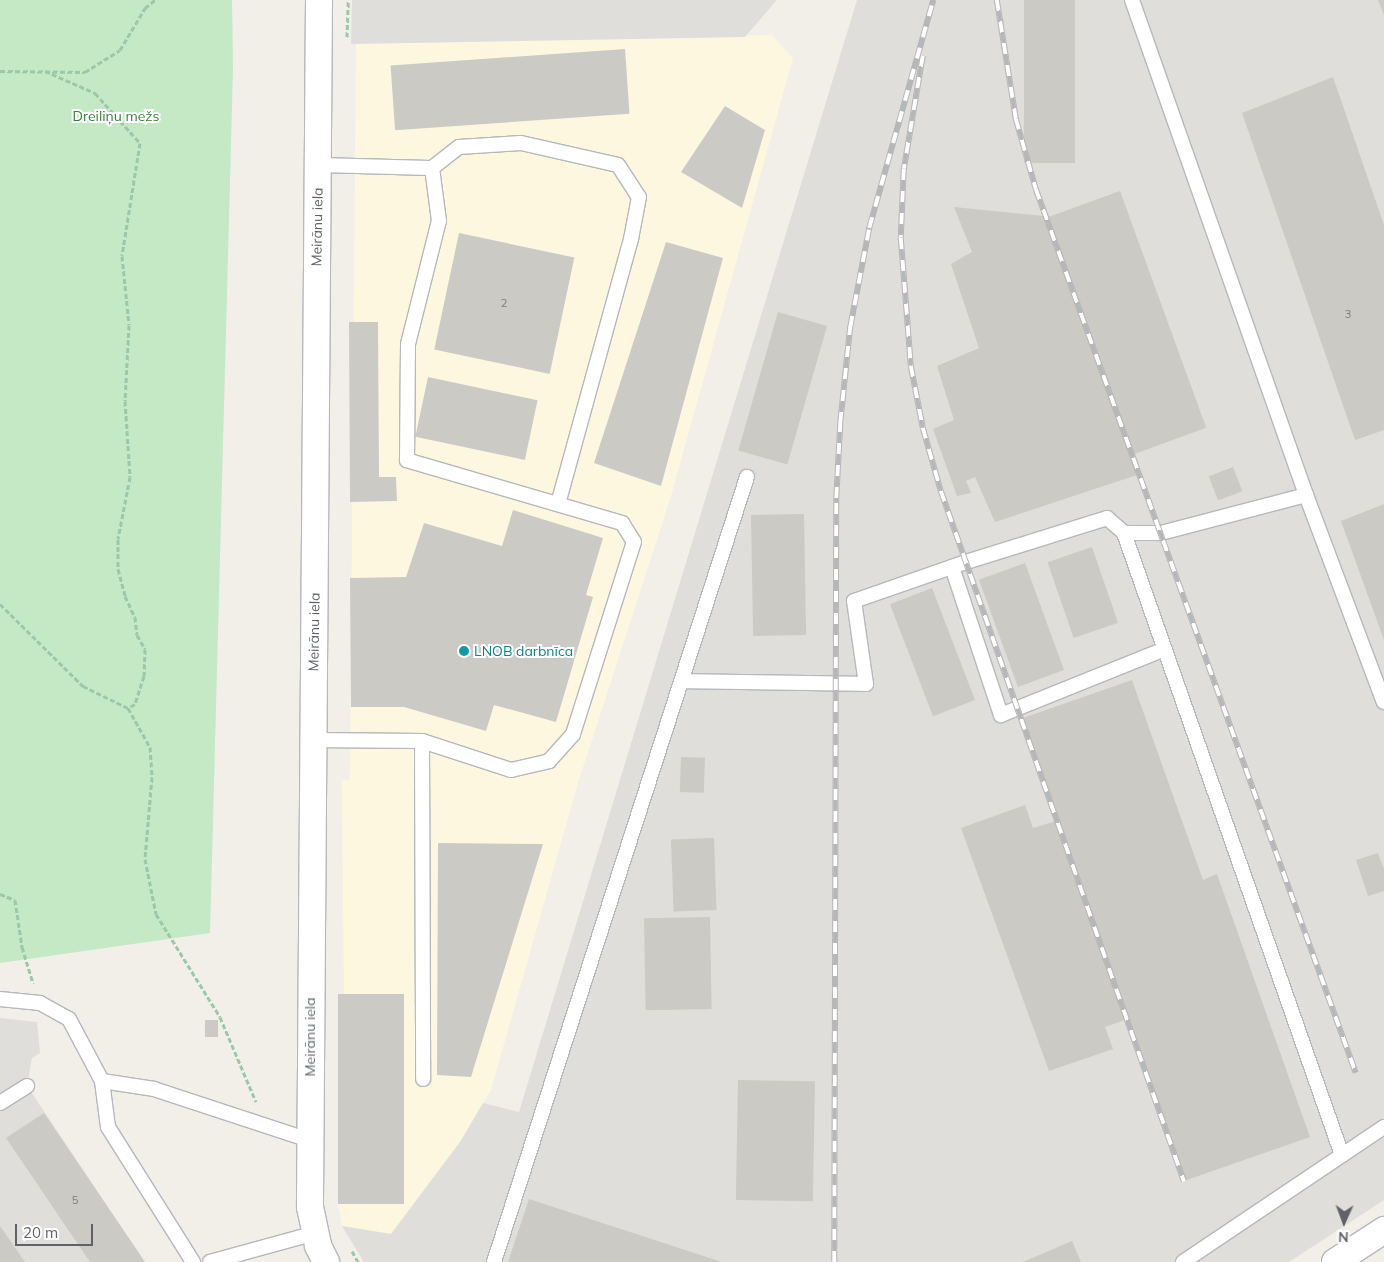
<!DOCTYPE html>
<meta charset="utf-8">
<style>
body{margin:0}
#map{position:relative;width:1384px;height:1262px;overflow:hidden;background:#f1efe8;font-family:Mulish,sans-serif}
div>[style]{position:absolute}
.commercial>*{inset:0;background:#fef7e0}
.industrial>*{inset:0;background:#e0deda}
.green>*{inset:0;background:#c5e8c5}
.building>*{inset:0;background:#cccac5;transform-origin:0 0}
.path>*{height:3px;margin-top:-1.5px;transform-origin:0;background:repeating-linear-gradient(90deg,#9cc7a9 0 5px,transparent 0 7.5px)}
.roads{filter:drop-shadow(1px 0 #b5b8bc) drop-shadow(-1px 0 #b5b8bc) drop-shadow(0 1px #b5b8bc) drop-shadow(0 -1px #b5b8bc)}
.lane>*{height:14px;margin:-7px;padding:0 7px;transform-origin:7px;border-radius:7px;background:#fff}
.street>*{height:26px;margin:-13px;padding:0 13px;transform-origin:13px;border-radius:13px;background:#fff}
.rail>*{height:5.5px;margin-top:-2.75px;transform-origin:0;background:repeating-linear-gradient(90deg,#fff 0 11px,#b6b7b8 0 22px);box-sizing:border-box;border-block:1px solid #b6b7b8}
.dots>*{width:14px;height:14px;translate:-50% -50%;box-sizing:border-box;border:2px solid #fff;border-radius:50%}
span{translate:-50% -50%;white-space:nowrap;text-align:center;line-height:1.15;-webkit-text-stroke:4px #fff;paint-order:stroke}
.number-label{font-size:11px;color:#7a7d7f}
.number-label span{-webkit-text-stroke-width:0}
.park-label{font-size:14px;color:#348238}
.street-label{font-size:14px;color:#5f6368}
.culture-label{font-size:14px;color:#0d838f}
.left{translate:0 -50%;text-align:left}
.north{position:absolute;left:1319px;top:1197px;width:50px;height:50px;-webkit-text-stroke:4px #fff;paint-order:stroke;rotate:182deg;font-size:14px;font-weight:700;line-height:20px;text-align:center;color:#5f6368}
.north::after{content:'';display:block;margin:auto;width:18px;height:22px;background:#5f6368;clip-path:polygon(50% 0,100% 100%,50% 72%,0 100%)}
.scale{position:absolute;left:15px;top:1224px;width:78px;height:22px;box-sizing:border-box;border:2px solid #5f6368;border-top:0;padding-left:6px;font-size:15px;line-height:18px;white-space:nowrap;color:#5f6368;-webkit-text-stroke:4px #fff;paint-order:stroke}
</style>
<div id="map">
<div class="commercial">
<i style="clip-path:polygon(772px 35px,793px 58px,671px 496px,578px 783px,491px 1090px,460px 1142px,391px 1234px,342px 1226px,338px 1204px,344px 994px,342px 781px,350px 780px,356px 44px)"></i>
</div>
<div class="industrial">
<i style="clip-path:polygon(352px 0,777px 0,745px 37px,351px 44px)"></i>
<i style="clip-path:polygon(857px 0,1384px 0,1384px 1200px,1289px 1262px,364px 1262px,342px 1226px,391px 1234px,460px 1142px,483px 1103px,519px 1112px)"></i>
<i style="clip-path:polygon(0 1018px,37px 1022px,40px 1053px,32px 1058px,27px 1086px,145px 1262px,0 1262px)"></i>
</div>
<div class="green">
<i style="clip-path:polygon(0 0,232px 0,233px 68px,210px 933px,0 963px)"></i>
</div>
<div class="building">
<i style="left:1024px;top:0;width:51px;height:163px"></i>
<i style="clip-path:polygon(1378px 0,1384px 0,1384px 15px)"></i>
<i style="left:625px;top:49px;width:65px;height:235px;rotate:86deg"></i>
<i style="clip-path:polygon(1333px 77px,1384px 225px,1384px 430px,1355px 440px,1242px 113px)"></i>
<i style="clip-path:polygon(725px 106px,765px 130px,742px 208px,681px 172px)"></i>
<i style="left:1120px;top:191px;width:252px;height:77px;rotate:70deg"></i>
<i style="clip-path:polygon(954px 207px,1044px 216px,1140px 474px,995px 522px,975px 477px,966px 481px,971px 493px,957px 496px,933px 429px,954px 420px,937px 366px,979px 348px,951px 264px,972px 252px)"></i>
<i style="left:459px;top:233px;width:118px;height:119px;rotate:12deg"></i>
<i style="clip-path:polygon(666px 242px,723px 258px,661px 486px,594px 463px)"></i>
<i style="left:778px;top:312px;width:51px;height:144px;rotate:16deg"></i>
<i style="clip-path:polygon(349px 322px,378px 322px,379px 477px,396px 477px,397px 501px,350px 502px)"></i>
<i style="left:428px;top:377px;width:112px;height:61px;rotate:12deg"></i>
<i style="left:1233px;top:467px;width:26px;height:26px;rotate:69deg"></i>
<i style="clip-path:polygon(1384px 504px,1384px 640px,1341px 521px)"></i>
<i style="clip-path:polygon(513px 510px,603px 538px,586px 595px,593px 597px,556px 722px,494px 705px,486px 731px,404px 707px,351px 707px,350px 578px,406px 577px,424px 523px,502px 546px)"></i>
<i style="left:804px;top:514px;width:121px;height:53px;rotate:89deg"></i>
<i style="left:1092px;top:547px;width:80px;height:47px;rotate:71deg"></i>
<i style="left:1025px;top:563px;width:114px;height:49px;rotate:70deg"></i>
<i style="left:932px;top:588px;width:120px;height:45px;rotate:69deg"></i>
<i style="clip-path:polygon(1132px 680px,1203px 880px,1217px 874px,1310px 1137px,1184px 1181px,1127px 1019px,1105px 1027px,1113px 1049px,1049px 1071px,961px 828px,1025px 805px,1033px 828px,1056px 821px,1020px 719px)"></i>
<i style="left:681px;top:757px;width:24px;height:35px;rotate:2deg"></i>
<i style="left:714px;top:838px;width:72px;height:43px;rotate:88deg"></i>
<i style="clip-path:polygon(438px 843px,543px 844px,471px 1077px,437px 1075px)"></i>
<i style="clip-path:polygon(1378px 853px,1384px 869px,1384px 891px,1368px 896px,1356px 860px)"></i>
<i style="left:710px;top:917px;width:92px;height:66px;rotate:89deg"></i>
<i style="left:338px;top:994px;width:66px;height:210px"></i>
<i style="left:218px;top:1020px;width:17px;height:13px;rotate:90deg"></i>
<i style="left:738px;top:1080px;width:77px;height:120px;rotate:1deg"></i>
<i style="clip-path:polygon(44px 1113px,145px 1262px,90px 1262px,6px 1138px)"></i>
<i style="clip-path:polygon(529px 1199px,722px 1262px,508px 1262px)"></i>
<i style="clip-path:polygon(0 1226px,25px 1262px,0 1262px)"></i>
<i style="clip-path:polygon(1072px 1241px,1081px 1262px,1023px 1262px)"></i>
</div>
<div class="path">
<i style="left:347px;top:37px;width:37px;rotate:-88deg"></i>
<i style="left:0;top:71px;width:85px;rotate:0.7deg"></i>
<i style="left:85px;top:72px;width:41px;rotate:-32.2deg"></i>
<i style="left:120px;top:50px;width:49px;rotate:-59.2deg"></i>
<i style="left:145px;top:8px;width:13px;rotate:-39deg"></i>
<i style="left:45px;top:71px;width:55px;rotate:23.7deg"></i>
<i style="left:95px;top:93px;width:67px;rotate:48deg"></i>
<i style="left:140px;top:143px;width:114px;rotate:99.1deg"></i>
<i style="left:122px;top:256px;width:69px;rotate:84.2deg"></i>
<i style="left:129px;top:325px;width:76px;rotate:93deg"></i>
<i style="left:125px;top:401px;width:76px;rotate:86.2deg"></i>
<i style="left:130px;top:477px;width:63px;rotate:101deg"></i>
<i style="left:118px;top:539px;width:30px;rotate:90deg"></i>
<i style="left:118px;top:569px;width:28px;rotate:75deg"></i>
<i style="left:125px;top:596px;width:23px;rotate:65deg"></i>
<i style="left:135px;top:617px;width:18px;rotate:84deg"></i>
<i style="left:137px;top:635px;width:16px;rotate:60deg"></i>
<i style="left:145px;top:649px;width:27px;rotate:92deg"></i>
<i style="left:144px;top:676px;width:29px;rotate:108deg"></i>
<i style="left:135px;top:704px;width:8px;rotate:150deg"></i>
<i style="left:0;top:604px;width:117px;rotate:44.7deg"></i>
<i style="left:83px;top:686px;width:50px;rotate:26.1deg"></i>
<i style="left:128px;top:708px;width:45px;rotate:60.6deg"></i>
<i style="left:150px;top:747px;width:30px;rotate:86deg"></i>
<i style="left:152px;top:777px;width:82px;rotate:94.9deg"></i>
<i style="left:145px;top:859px;width:56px;rotate:78.7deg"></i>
<i style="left:156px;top:914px;width:121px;rotate:58.1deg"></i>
<i style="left:220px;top:1017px;width:92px;rotate:67deg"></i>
<i style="left:0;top:894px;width:16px;rotate:22deg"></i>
<i style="left:15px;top:900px;width:48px;rotate:81.5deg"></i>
<i style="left:22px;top:947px;width:38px;rotate:73deg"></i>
<i style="left:352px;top:1251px;width:13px;rotate:61deg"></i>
</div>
<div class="roads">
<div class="lane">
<i style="left:1132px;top:0;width:525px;rotate:70.63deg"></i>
<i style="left:1306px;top:495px;width:221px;rotate:69.4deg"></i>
<i style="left:318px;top:165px;width:114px;rotate:1.5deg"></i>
<i style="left:1124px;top:533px;width:37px"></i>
<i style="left:1161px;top:533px;width:150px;rotate:-14.7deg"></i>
<i style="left:952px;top:567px;width:156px;rotate:71.7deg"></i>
<i style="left:1001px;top:715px;width:175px;rotate:-21.9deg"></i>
<i style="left:682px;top:681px;width:184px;rotate:0.9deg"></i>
<i style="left:866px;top:684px;width:84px;rotate:-98.2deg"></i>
<i style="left:854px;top:601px;width:119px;rotate:-19.2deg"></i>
<i style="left:966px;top:562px;width:148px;rotate:-17.3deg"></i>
<i style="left:1107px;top:518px;width:23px;rotate:41deg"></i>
<i style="left:1124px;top:533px;width:659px;rotate:70.69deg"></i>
<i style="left:312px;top:740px;width:110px;rotate:0.5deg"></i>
<i style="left:422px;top:741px;width:94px;rotate:18deg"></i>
<i style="left:511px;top:770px;width:39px;rotate:-13deg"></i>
<i style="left:549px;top:761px;width:36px;rotate:-48deg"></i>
<i style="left:573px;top:734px;width:201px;rotate:-72.4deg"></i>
<i style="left:634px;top:542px;width:22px;rotate:-122deg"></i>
<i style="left:622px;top:523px;width:224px;rotate:-163.7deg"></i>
<i style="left:407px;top:460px;width:116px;rotate:-89.5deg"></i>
<i style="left:408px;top:344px;width:127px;rotate:-75.9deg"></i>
<i style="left:439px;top:221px;width:53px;rotate:-97.5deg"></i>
<i style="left:432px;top:168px;width:34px;rotate:-38deg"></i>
<i style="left:459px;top:147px;width:62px;rotate:-3.7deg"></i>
<i style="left:521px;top:143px;width:99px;rotate:12.8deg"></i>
<i style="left:618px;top:165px;width:38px;rotate:57deg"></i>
<i style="left:639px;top:197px;width:43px;rotate:100.8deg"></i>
<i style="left:631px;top:239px;width:275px;rotate:105.4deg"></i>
<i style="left:422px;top:741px;width:338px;rotate:89.8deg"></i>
<i style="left:0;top:999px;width:40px;rotate:5.7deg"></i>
<i style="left:40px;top:1003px;width:33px;rotate:29deg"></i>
<i style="left:69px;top:1019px;width:70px;rotate:62deg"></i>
<i style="left:102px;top:1081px;width:46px;rotate:82.6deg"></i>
<i style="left:108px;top:1127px;width:160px;rotate:57.8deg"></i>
<i style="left:102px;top:1081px;width:53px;rotate:8.7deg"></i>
<i style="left:154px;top:1089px;width:163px;rotate:18.2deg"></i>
<i style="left:0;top:1103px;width:32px;rotate:-32deg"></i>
<i style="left:210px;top:1262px;width:109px;rotate:-15.4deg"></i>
<i style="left:494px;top:1262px;width:825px;rotate:-72.14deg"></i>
<i style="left:1183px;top:1262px;width:242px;rotate:-33.9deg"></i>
</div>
<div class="street">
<i style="left:319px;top:0;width:1207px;rotate:90.43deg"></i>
<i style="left:310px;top:1207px;width:40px;rotate:78deg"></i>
<i style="left:318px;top:1246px;width:18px;rotate:63deg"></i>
<i style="left:1335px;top:1262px;width:59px;rotate:-33.1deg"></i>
</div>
</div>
<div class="rail">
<i style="left:997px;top:0;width:121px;rotate:80.9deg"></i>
<i style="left:1016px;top:119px;width:73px;rotate:74.1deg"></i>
<i style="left:1036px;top:189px;width:940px;rotate:70.1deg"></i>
<i style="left:923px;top:56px;width:115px;rotate:99.5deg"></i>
<i style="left:904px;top:169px;width:69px;rotate:92.5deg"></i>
<i style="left:901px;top:238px;width:128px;rotate:85.5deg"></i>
<i style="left:911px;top:366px;width:63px;rotate:79deg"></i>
<i style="left:923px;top:428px;width:66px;rotate:74.1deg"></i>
<i style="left:941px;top:491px;width:732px;rotate:70.6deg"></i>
<i style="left:834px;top:1262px;width:764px;rotate:-89.85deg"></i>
<i style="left:836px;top:498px;width:75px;rotate:-86.9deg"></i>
<i style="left:840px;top:423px;width:97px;rotate:-84.1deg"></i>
<i style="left:850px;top:327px;width:101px;rotate:-79.1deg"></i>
<i style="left:869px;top:228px;width:237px;rotate:-74.3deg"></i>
</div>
<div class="dots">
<i style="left:464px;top:651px;background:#0f9aa8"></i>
</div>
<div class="number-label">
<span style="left:504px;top:303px">2</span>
<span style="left:1348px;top:314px">3</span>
<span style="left:75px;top:1200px">5</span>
</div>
<div class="park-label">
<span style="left:116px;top:116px">Dreiliņu mežs</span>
</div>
<div class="street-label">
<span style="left:317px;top:227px;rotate:-89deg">Meirānu iela</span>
<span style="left:314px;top:632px;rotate:-89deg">Meirānu iela</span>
<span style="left:310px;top:1037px;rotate:-90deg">Meirānu iela</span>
</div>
<div class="culture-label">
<span class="left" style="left:474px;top:651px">LNOB darbnīca</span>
</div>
<div class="north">N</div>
<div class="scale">20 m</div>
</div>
